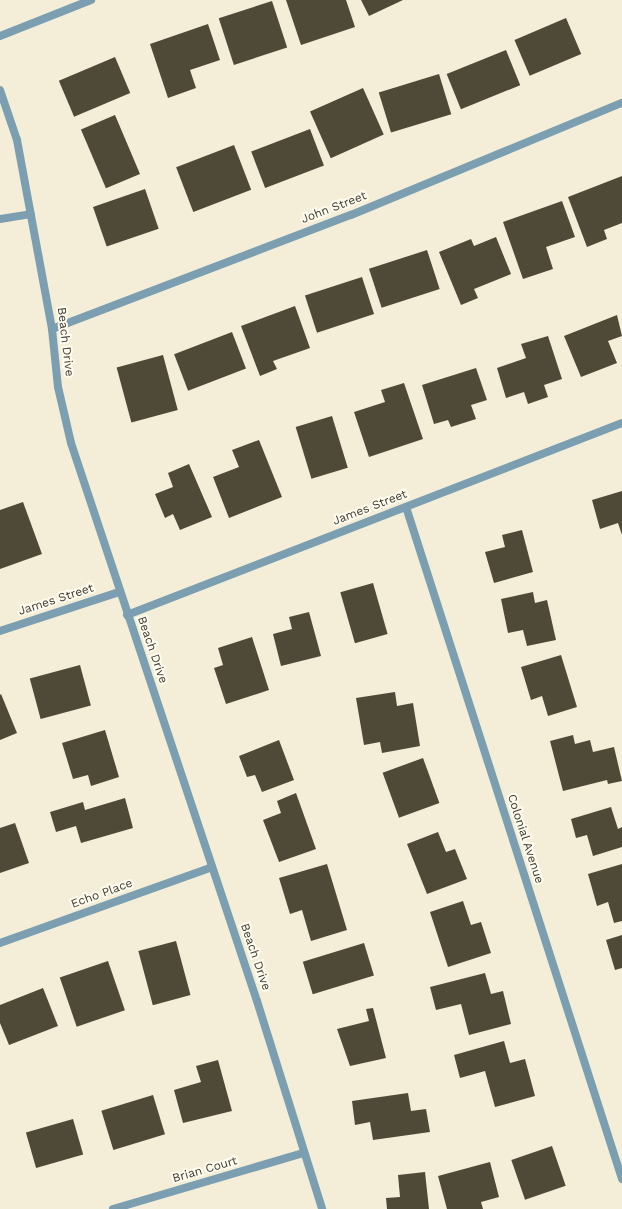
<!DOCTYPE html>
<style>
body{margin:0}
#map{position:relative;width:622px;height:1209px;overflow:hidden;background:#f4eed8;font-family:"Work Sans",sans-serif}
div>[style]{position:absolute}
.building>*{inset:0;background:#4f4a37;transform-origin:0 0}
.minor>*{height:8px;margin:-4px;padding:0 4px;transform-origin:4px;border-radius:4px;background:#7b9fb0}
span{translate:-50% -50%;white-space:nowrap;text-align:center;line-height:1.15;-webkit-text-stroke:4px #fffbee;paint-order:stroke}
.street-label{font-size:12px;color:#3f3d34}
</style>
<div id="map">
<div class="building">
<i style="clip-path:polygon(286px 0,346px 0,355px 27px,301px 45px)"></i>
<i style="clip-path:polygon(361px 0,403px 0,369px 16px)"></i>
<i style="left:272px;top:1px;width:49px;height:56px;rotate:72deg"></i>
<i style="left:566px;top:18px;width:39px;height:56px;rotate:67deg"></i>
<i style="clip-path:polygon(208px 24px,220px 60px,190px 70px,196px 88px,168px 98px,150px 44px)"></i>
<i style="left:506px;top:50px;width:38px;height:64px;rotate:68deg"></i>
<i style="left:115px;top:57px;width:39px;height:61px;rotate:67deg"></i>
<i style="left:439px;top:74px;width:42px;height:63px;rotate:73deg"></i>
<i style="left:363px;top:88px;width:51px;height:58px;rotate:66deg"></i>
<i style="left:115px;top:115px;width:64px;height:37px;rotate:67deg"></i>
<i style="left:310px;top:129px;width:39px;height:63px;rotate:69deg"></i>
<i style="left:234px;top:145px;width:48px;height:62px;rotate:69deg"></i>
<i style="clip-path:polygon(622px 176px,622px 223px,604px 230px,607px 239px,587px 247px,568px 197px)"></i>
<i style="left:145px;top:189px;width:42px;height:55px;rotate:71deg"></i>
<i style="clip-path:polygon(562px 201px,575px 237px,546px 247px,553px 269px,523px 279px,503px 222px)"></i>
<i style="clip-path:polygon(496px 237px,511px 274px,474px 289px,478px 298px,461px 305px,439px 252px,471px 239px,474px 246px)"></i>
<i style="left:427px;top:250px;width:41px;height:61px;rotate:72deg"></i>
<i style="left:362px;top:277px;width:39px;height:60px;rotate:72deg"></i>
<i style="clip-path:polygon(295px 306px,310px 348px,273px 361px,277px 369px,260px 376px,241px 326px)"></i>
<i style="clip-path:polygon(617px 315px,622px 336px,608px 341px,617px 363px,581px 377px,564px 336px)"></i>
<i style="left:232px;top:332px;width:39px;height:62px;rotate:69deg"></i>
<i style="clip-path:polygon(548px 336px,562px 379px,544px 385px,548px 397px,528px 404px,524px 392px,506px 398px,497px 368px,526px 358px,521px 344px)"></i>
<i style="left:163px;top:355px;width:57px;height:48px;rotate:75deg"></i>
<i style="clip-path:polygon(476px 368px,487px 400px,471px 405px,476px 419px,451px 427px,448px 420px,434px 424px,422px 385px)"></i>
<i style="clip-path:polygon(404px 383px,423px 439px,369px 457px,354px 412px,385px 402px,381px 390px)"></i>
<i style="left:332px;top:416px;width:54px;height:38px;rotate:73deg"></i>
<i style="clip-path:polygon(259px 440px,282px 497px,229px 518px,213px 477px,239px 467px,232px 450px)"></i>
<i style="clip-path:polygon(189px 464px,212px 517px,180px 530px,173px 514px,165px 518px,155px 494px,173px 487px,168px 473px)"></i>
<i style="clip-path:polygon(622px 491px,622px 535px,618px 523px,600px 529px,592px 500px)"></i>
<i style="clip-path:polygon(23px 502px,42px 554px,0 569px,0 510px)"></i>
<i style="clip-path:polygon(522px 530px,533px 572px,494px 583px,485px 552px,505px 547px,502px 535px)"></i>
<i style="left:373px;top:583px;width:53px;height:34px;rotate:74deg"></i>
<i style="clip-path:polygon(533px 592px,535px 603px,547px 600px,556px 640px,527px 646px,523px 630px,508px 633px,501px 599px)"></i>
<i style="clip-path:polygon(309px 612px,321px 656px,281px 666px,273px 634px,292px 629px,289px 617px)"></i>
<i style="clip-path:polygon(252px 637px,269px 690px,226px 704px,214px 668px,223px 665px,218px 648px)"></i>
<i style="clip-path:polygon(561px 655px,577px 707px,548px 716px,542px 696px,531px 700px,521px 667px)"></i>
<i style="left:80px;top:665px;width:42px;height:52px;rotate:75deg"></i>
<i style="clip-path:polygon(395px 692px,397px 706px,413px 703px,420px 746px,382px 753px,380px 742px,364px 745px,356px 698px)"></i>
<i style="clip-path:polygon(1px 694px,17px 733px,0 740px,0 695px)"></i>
<i style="clip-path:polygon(105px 730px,119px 777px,91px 786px,88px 775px,73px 779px,62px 743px)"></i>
<i style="clip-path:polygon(573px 735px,575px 744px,590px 740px,593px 752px,614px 747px,622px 781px,608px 784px,607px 780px,563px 791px,550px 741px)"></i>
<i style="clip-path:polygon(279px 740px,294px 780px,262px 792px,255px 775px,247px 777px,239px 756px)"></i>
<i style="left:423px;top:758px;width:48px;height:43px;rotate:70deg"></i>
<i style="clip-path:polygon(296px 793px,316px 849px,279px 862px,263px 820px,281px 813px,277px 801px)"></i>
<i style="clip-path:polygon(125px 798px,133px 828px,81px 843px,76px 826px,56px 832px,50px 812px,83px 802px,85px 810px)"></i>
<i style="clip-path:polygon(611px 807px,618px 829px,622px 827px,622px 847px,593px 856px,587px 835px,576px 838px,571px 819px)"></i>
<i style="clip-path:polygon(15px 823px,29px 863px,0 873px,0 828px)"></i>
<i style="clip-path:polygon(438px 832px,446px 852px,455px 849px,467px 879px,427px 894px,407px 844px)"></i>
<i style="clip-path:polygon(327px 864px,347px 930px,311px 941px,302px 910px,290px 914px,279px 878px)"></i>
<i style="clip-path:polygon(622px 864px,622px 921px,614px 923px,608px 902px,597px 906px,588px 874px)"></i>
<i style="clip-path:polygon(463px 901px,471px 925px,481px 922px,491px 953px,448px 967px,430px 912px)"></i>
<i style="clip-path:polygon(622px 935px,622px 968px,615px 970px,606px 940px)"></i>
<i style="left:176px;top:941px;width:56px;height:39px;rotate:75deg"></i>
<i style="left:364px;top:943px;width:34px;height:64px;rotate:73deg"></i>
<i style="left:108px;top:961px;width:52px;height:51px;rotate:71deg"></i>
<i style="clip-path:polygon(485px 973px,491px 994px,503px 991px,511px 1024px,469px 1035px,461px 1004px,436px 1010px,430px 987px)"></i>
<i style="clip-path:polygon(43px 988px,58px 1026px,9px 1045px,0 1023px,0 1005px)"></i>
<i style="clip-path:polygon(373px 1008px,386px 1058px,350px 1066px,337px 1029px,369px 1021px,366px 1009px)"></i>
<i style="clip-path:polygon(504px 1041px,510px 1063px,525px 1059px,535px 1096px,495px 1107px,485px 1071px,460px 1078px,454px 1055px)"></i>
<i style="clip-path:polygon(218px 1060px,232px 1111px,183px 1123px,174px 1090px,201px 1082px,196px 1066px)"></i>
<i style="clip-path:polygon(408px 1093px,411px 1111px,426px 1109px,430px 1132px,373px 1140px,370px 1122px,355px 1125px,352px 1101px)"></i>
<i style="left:153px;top:1095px;width:41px;height:54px;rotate:73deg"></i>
<i style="left:73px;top:1119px;width:37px;height:49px;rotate:74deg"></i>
<i style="left:552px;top:1146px;width:42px;height:43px;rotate:71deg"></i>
<i style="clip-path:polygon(490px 1162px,499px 1197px,481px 1202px,483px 1209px,447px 1209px,438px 1176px)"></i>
<i style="clip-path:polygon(425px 1172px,429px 1209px,387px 1209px,386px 1198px,400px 1197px,398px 1175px)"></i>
</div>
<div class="minor">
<i style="left:0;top:36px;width:98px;rotate:-21.6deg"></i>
<i style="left:0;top:90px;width:53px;rotate:71.2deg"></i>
<i style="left:17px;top:140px;width:192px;rotate:79.5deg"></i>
<i style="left:52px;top:329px;width:58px;rotate:84.1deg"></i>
<i style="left:58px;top:387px;width:57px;rotate:76.9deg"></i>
<i style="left:71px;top:443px;width:588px;rotate:71.57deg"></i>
<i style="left:257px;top:1001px;width:218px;rotate:72.6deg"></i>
<i style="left:0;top:219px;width:31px;rotate:-9deg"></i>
<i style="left:52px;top:329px;width:320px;rotate:-20.9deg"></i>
<i style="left:351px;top:215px;width:293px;rotate:-22.5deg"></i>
<i style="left:406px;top:507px;width:706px;rotate:72.18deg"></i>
<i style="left:127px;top:615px;width:531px;rotate:-21.2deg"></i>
<i style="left:0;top:631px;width:125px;rotate:-18.1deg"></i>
<i style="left:0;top:943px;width:225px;rotate:-19.7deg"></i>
<i style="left:113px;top:1209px;width:198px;rotate:-16.4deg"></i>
</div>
<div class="street-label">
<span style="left:334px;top:208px;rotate:-21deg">John Street</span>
<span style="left:65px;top:342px;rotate:83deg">Beach Drive</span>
<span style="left:370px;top:508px;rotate:-21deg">James Street</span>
<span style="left:56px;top:600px;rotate:-18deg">James Street</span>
<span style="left:152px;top:650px;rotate:71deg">Beach Drive</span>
<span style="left:525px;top:839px;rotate:72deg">Colonial Avenue</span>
<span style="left:102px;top:894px;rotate:-20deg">Echo Place</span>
<span style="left:255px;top:957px;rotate:71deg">Beach Drive</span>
<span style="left:205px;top:1170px;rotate:-16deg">Brian Court</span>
</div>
</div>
